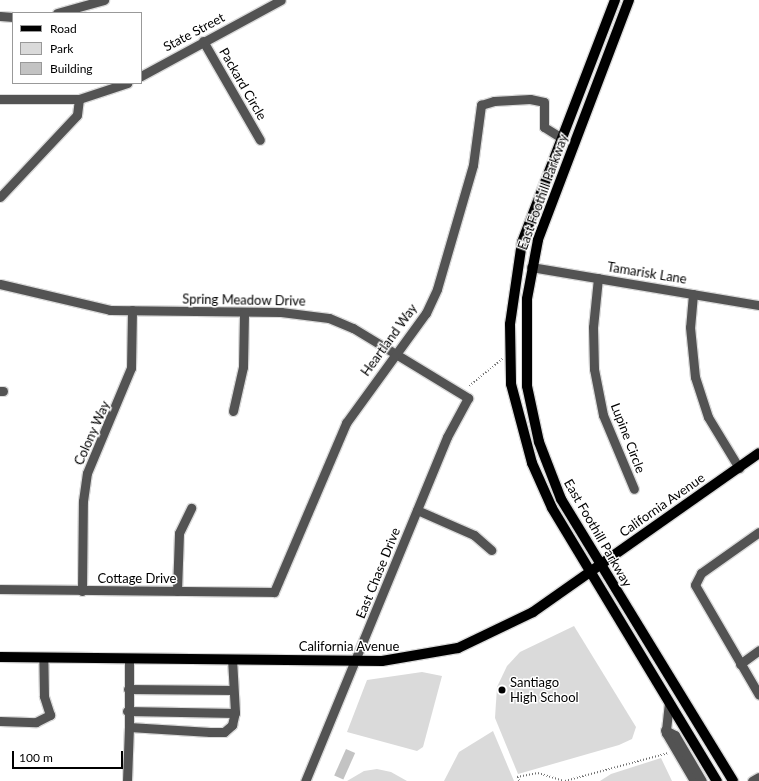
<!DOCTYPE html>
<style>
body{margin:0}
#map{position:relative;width:759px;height:781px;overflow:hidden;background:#fff;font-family:Lato,sans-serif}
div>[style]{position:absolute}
.green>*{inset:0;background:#dadada}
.building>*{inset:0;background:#c3c3c3;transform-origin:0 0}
.path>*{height:1.5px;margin-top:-0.75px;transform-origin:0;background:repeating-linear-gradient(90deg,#757575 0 1px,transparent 0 3px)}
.roads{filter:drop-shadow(1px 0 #dbdbdb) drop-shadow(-1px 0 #dbdbdb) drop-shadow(0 1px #dbdbdb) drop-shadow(0 -1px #dbdbdb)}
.minor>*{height:9px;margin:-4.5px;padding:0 4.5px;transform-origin:4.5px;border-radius:4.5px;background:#535353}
.major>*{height:10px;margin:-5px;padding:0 5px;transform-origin:5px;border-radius:5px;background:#000}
.dots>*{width:11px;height:11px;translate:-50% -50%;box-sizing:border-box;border:2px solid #fff;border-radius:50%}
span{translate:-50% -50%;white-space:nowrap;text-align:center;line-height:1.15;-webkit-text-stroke:3px #fff;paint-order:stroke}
.street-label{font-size:13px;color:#000}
.poi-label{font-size:13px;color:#000}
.left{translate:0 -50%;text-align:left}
.legend{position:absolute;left:12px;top:12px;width:130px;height:72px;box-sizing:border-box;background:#fff;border:1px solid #999;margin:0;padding:5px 7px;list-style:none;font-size:12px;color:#000}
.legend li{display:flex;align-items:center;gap:8px;height:20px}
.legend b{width:20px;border:1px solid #999}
.scale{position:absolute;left:12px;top:751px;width:111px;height:18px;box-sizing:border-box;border:2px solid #000;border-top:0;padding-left:5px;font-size:12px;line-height:14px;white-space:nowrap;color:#000;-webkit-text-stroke:3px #fff;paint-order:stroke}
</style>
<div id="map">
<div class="green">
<i style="clip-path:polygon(574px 626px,636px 727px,632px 739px,619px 745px,518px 774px,495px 718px,497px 687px,507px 666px,520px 652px)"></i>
<i style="clip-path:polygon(422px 672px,442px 676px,423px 747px,417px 751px,347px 732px,367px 680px)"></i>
<i style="clip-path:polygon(493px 731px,514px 781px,444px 781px,459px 752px)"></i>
<i style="clip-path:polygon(661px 758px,672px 781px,600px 781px,611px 774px)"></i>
<i style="clip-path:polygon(377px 769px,391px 772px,407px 781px,347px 781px,364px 771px)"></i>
</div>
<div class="building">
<i style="left:346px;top:749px;width:10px;height:29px;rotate:24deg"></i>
</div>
<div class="path">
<i style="left:469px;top:386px;width:43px;rotate:-39.3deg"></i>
<i style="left:519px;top:781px;width:4px;rotate:-117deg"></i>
<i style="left:517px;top:777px;width:21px;rotate:-11deg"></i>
<i style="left:538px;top:773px;width:27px;rotate:17deg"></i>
<i style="left:565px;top:781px;width:107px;rotate:-15.2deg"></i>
</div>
<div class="roads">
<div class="minor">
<i style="left:57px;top:13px;width:49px;rotate:-15.5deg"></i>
<i style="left:0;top:16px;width:13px;rotate:4deg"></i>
<i style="left:203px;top:41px;width:114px;rotate:60.1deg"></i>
<i style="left:141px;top:76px;width:159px;rotate:-28.5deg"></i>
<i style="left:0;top:99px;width:79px"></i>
<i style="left:79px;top:99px;width:51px;rotate:-18.4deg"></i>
<i style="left:0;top:197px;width:112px;rotate:-46.8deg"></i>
<i style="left:77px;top:115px;width:16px;rotate:-83deg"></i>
<i style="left:531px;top:267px;width:231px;rotate:9.5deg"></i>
<i style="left:598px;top:278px;width:49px;rotate:95.8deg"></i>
<i style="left:593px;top:327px;width:42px;rotate:88.6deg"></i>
<i style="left:594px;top:369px;width:47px;rotate:78.9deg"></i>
<i style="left:603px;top:415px;width:80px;rotate:67.3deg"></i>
<i style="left:0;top:284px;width:113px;rotate:13.3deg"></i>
<i style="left:110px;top:310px;width:171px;rotate:0.7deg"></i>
<i style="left:281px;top:312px;width:48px;rotate:7.1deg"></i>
<i style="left:329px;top:318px;width:26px;rotate:23deg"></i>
<i style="left:353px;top:328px;width:135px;rotate:31.3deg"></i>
<i style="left:468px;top:398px;width:44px;rotate:118.3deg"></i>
<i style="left:447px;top:437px;width:372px;rotate:112.4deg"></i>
<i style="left:693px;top:294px;width:33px;rotate:95deg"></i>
<i style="left:690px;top:327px;width:50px;rotate:84.3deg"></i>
<i style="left:695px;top:377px;width:42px;rotate:72deg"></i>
<i style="left:708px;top:417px;width:60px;rotate:58.7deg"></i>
<i style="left:0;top:391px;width:3px"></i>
<i style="left:233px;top:411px;width:45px;rotate:-77.2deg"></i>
<i style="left:243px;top:367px;width:54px;rotate:-88.9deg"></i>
<i style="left:417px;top:510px;width:62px;rotate:23.7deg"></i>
<i style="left:474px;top:535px;width:23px;rotate:41deg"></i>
<i style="left:759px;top:532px;width:71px;rotate:144.7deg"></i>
<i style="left:701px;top:573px;width:13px;rotate:117deg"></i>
<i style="left:695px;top:585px;width:127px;rotate:59.8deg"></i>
<i style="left:0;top:589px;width:274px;rotate:0.6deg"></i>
<i style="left:274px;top:592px;width:184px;rotate:-66.9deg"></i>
<i style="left:346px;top:423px;width:136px;rotate:-54deg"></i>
<i style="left:426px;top:313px;width:26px;rotate:-65deg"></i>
<i style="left:437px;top:289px;width:129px;rotate:-73.8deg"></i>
<i style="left:473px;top:165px;width:61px;rotate:-82.4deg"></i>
<i style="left:481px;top:105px;width:14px;rotate:-17deg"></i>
<i style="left:494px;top:101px;width:36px;rotate:-3deg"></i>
<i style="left:530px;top:99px;width:14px;rotate:12deg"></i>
<i style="left:544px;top:102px;width:25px;rotate:90deg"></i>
<i style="left:544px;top:127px;width:22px;rotate:32deg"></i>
<i style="left:82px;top:591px;width:90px;rotate:-89.4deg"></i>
<i style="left:83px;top:501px;width:28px;rotate:-82deg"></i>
<i style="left:87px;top:473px;width:114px;rotate:-67.3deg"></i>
<i style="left:131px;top:368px;width:58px;rotate:-89deg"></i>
<i style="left:177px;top:591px;width:58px;rotate:-88deg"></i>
<i style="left:179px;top:533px;width:28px;rotate:-64deg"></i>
<i style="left:129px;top:658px;width:69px;rotate:90deg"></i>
<i style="left:129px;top:727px;width:81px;rotate:3.5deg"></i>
<i style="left:210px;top:732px;width:14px"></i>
<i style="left:224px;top:732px;width:11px;rotate:-41deg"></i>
<i style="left:232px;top:725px;width:13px;rotate:-77deg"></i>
<i style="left:235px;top:712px;width:53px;rotate:-93.2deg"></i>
<i style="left:740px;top:664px;width:24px;rotate:-36deg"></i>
<i style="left:128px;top:689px;width:105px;rotate:0.5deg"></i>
<i style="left:669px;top:702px;width:31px;rotate:96deg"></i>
<i style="left:666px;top:733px;width:56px;rotate:59.7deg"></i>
<i style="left:127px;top:711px;width:108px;rotate:1.1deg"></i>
<i style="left:0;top:721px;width:36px;rotate:2deg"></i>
<i style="left:36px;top:722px;width:16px;rotate:-27deg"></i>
<i style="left:50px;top:715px;width:20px;rotate:-108deg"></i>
<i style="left:44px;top:696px;width:39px;rotate:-91deg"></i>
<i style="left:665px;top:730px;width:11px;rotate:27deg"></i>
<i style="left:675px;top:735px;width:53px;rotate:59.6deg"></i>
<i style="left:127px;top:781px;width:54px;rotate:-87.9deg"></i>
<i style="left:752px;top:781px;width:8px;rotate:-30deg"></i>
</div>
<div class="major">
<i style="left:615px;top:0;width:259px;rotate:111deg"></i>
<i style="left:522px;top:242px;width:83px;rotate:98.3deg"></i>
<i style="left:510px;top:324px;width:60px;rotate:89deg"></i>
<i style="left:511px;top:384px;width:82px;rotate:75.1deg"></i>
<i style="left:532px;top:463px;width:49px;rotate:66deg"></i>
<i style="left:552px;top:508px;width:319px;rotate:58.9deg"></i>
<i style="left:629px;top:0;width:257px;rotate:110.8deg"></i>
<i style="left:538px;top:240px;width:60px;rotate:100.6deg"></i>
<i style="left:527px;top:299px;width:87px;rotate:90deg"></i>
<i style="left:527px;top:386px;width:57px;rotate:77.9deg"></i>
<i style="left:539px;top:442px;width:61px;rotate:68.9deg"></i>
<i style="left:561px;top:499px;width:330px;rotate:58.6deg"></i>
<i style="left:0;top:657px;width:382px;rotate:0.6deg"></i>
<i style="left:382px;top:661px;width:77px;rotate:-9.7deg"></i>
<i style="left:458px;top:648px;width:83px;rotate:-25.6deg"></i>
<i style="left:533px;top:612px;width:276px;rotate:-35.1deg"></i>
</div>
</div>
<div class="dots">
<i style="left:502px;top:690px;background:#000"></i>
</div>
<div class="street-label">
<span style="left:194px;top:32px;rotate:-28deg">State Street</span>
<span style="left:243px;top:84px;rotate:60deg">Packard Circle</span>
<span style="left:543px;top:192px;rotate:-70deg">East Foothill Parkway</span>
<span style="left:647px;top:273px;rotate:9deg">Tamarisk Lane</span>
<span style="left:244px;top:300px;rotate:1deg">Spring Meadow Drive</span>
<span style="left:389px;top:340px;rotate:-54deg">Heartland Way</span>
<span style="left:92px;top:433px;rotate:-66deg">Colony Way</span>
<span style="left:628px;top:438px;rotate:69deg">Lupine Circle</span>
<span style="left:662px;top:505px;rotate:-35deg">California Avenue</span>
<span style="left:598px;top:533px;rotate:60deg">East Foothill Parkway</span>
<span style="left:378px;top:573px;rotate:-68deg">East Chase Drive</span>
<span style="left:137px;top:578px">Cottage Drive</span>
<span style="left:349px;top:646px">California Avenue</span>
</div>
<div class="poi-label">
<span class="left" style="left:510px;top:690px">Santiago<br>High School</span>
</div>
<ul class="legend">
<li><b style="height:5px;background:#000"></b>Road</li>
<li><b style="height:11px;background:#dadada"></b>Park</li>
<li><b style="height:11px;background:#c3c3c3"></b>Building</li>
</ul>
<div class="scale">100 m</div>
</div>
